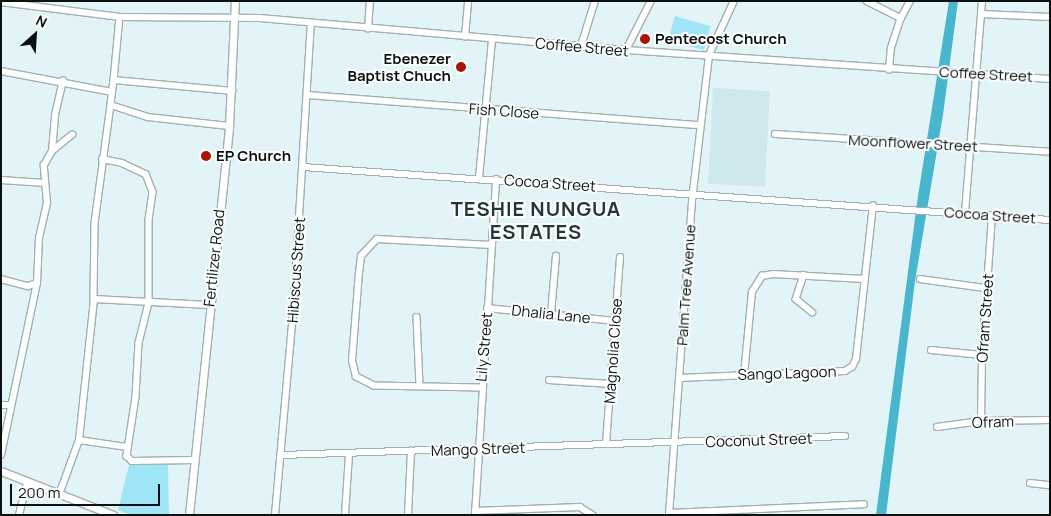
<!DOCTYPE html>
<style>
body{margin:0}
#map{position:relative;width:1051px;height:516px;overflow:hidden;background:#e3f4f8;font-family:Manrope,sans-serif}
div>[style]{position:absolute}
.built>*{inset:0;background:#cee8ee;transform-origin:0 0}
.green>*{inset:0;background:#9ee6f7;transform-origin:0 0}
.water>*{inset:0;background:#48b6cd}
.stream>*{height:1px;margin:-0.5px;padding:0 0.5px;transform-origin:0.5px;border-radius:0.5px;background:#48b6cd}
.roads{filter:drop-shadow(1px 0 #a0b0b4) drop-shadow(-1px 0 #a0b0b4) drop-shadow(0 1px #a0b0b4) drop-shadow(0 -1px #a0b0b4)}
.minor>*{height:5.5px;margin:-2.75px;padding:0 2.75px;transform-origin:2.75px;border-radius:2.75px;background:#fff}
.tertiary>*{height:7px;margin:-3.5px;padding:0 3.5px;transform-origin:3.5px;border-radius:3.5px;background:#fff}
.dots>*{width:14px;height:14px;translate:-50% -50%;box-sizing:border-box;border:2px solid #fbfeff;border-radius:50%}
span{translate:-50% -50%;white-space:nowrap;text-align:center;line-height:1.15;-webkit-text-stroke:4px #fbfeff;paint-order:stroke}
.poi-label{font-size:15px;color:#0b1012;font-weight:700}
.left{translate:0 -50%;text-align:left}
.right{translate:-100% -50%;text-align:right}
.street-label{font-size:15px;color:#0b1012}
.district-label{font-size:20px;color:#273538;font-weight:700;letter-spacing:1px}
.frame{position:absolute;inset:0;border:2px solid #0b1012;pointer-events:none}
.north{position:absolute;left:10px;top:10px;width:50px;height:50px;-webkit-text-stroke:4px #fbfeff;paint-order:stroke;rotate:26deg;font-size:14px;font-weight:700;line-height:20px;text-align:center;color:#0b1012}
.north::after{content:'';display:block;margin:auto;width:18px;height:22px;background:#0b1012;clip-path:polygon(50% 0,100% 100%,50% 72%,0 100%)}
.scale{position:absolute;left:10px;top:484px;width:150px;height:22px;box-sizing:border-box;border:2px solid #0b1012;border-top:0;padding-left:6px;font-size:15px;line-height:18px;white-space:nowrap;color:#0b1012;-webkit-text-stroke:4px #fbfeff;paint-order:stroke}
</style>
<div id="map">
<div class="built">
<i style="left:713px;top:88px;width:57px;height:96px;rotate:3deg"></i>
</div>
<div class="green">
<i style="left:675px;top:16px;width:37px;height:25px;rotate:16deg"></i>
<i style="clip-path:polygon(129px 465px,168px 465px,169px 515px,131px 515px,118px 510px)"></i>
</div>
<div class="water">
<i style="clip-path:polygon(949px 1px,958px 1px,943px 115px,915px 281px,886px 515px,876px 515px,918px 196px)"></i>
</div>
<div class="stream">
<i style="left:901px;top:329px;width:46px;rotate:-81.2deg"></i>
</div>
<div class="roads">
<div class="minor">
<i style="left:867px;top:1px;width:38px;rotate:27deg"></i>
<i style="left:901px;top:18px;width:19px;rotate:-62deg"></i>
<i style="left:1px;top:2px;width:120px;rotate:7.2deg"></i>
<i style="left:120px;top:17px;width:140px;rotate:0.4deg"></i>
<i style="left:260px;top:18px;width:367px;rotate:5deg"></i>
<i style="left:626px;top:50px;width:425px;rotate:3.9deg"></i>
<i style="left:981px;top:14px;width:69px;rotate:2.5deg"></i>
<i style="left:120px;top:17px;width:63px;rotate:95.4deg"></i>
<i style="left:114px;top:80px;width:119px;rotate:5.3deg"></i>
<i style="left:368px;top:29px;width:28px;rotate:-86deg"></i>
<i style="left:465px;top:37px;width:36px;rotate:-85deg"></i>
<i style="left:581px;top:46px;width:47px;rotate:-72.7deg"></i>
<i style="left:626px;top:50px;width:55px;rotate:-63deg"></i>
<i style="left:889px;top:70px;width:22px;rotate:-85deg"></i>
<i style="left:891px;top:48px;width:32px;rotate:-72deg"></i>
<i style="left:1px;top:71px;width:113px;rotate:10.7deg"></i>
<i style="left:114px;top:80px;width:25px;rotate:97deg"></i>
<i style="left:111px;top:105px;width:39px;rotate:18deg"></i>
<i style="left:148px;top:117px;width:81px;rotate:6.3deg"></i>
<i style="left:307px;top:95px;width:394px;rotate:4.4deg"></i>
<i style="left:111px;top:105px;width:120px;rotate:97.7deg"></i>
<i style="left:95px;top:224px;width:75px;rotate:90.8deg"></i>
<i style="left:94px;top:299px;width:115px;rotate:3deg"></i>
<i style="left:775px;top:134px;width:276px;rotate:3.7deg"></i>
<i style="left:52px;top:151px;width:36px;rotate:-85deg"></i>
<i style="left:55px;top:115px;width:35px;rotate:-77deg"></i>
<i style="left:102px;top:159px;width:20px;rotate:11deg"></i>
<i style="left:122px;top:163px;width:26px;rotate:25deg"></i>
<i style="left:146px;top:174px;width:19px;rotate:69deg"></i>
<i style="left:153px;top:192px;width:27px;rotate:98deg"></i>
<i style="left:149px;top:219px;width:84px;rotate:90deg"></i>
<i style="left:149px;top:303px;width:41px;rotate:104deg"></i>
<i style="left:139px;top:343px;width:54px;rotate:93.2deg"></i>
<i style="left:136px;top:397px;width:60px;rotate:98.7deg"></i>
<i style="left:127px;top:456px;width:7px;rotate:45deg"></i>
<i style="left:132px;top:461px;width:62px;rotate:-0.9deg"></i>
<i style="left:303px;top:167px;width:749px;rotate:4.06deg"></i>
<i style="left:479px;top:178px;width:139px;rotate:-84.6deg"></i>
<i style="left:1px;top:180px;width:44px;rotate:3.9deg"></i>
<i style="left:965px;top:213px;width:213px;rotate:-85.4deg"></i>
<i style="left:804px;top:275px;width:25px;rotate:108deg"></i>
<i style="left:796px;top:299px;width:21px;rotate:39deg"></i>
<i style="left:1px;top:279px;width:28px;rotate:15deg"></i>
<i style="left:28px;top:286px;width:9px;rotate:-18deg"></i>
<i style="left:920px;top:279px;width:67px;rotate:7.8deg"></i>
<i style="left:487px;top:308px;width:129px;rotate:5.8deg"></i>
<i style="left:551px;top:314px;width:58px;rotate:-85.1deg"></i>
<i style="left:417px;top:317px;width:69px;rotate:87.5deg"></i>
<i style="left:931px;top:350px;width:51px;rotate:5.6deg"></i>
<i style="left:744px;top:375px;width:83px;rotate:-84.5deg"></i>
<i style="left:752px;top:292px;width:19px;rotate:-58deg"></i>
<i style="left:762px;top:276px;width:11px;rotate:-10deg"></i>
<i style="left:773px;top:274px;width:91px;rotate:3.1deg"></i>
<i style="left:679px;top:378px;width:166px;rotate:-2.4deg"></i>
<i style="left:845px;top:371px;width:8px;rotate:-30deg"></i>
<i style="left:852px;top:367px;width:9px;rotate:-63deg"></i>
<i style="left:856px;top:359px;width:154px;rotate:-83.7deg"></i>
<i style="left:549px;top:380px;width:62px;rotate:3.7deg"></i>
<i style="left:481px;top:388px;width:107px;rotate:-178.9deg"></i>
<i style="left:374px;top:386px;width:20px;rotate:-153deg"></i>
<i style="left:356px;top:377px;width:16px;rotate:-104deg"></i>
<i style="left:352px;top:361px;width:88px;rotate:-85.5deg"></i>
<i style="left:359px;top:273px;width:17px;rotate:-83deg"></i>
<i style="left:361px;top:256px;width:23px;rotate:-47deg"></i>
<i style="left:377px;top:239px;width:115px;rotate:3deg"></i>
<i style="left:1px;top:405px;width:10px"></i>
<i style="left:981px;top:421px;width:66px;rotate:-89.1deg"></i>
<i style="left:982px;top:355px;width:140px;rotate:-85.9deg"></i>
<i style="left:937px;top:427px;width:44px;rotate:-7.8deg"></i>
<i style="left:981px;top:421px;width:69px;rotate:-0.8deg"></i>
<i style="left:79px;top:440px;width:49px;rotate:8.3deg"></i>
<i style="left:606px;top:444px;width:187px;rotate:-85.7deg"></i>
<i style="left:1px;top:455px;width:176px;rotate:-78.2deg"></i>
<i style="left:37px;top:283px;width:45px;rotate:-87.5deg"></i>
<i style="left:39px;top:238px;width:36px;rotate:-77deg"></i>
<i style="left:47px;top:203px;width:38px;rotate:-95deg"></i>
<i style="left:44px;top:165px;width:16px;rotate:-60deg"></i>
<i style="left:52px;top:151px;width:26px;rotate:-39deg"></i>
<i style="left:282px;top:455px;width:563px;rotate:-1.93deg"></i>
<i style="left:1030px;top:483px;width:20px;rotate:6deg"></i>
<i style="left:59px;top:495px;width:59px;rotate:-70deg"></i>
<i style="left:79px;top:440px;width:142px;rotate:-83.9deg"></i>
<i style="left:475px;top:511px;width:105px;rotate:-2.2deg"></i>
<i style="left:580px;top:507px;width:15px;rotate:32deg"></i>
<i style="left:669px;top:513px;width:195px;rotate:-2.6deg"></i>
<i style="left:19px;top:515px;width:34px;rotate:-76deg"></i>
<i style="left:275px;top:515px;width:201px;rotate:-84.9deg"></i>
<i style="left:293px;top:315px;width:292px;rotate:-86.5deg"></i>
<i style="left:345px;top:515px;width:61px;rotate:-86.2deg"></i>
<i style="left:408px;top:515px;width:64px;rotate:-87.3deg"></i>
<i style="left:475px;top:515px;width:336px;rotate:-86.4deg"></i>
<i style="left:669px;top:515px;width:324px;rotate:-85.8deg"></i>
<i style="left:693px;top:192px;width:138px;rotate:-83.3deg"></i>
<i style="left:709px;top:55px;width:60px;rotate:-65.2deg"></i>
</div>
<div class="tertiary">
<i style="left:1px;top:471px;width:120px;rotate:21.4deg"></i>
<i style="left:189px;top:515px;width:391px;rotate:-84.1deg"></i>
<i style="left:229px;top:126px;width:125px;rotate:-87.3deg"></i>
</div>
</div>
<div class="dots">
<i style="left:645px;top:39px;background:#a71507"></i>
<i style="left:461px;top:67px;background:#a71507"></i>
<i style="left:206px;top:156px;background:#a71507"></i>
</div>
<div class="poi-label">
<span class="left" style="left:655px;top:39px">Pentecost Church</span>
<span class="right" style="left:451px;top:67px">Ebenezer<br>Baptist Chuch</span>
<span class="left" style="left:216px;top:156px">EP Church</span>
</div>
<div class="street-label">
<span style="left:582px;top:47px;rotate:5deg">Coffee Street</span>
<span style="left:986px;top:74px;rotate:3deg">Coffee Street</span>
<span style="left:504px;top:111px;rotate:4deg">Fish Close</span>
<span style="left:913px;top:143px;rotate:3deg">Moonflower Street</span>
<span style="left:550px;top:183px;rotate:4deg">Cocoa Street</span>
<span style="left:990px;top:215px;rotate:4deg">Cocoa Street</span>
<span style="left:214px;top:258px;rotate:-84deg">Fertilizer Road</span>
<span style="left:296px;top:270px;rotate:-86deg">Hibiscus Street</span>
<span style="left:686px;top:285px;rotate:-86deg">Palm Tree Avenue</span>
<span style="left:551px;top:314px;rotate:6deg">Dhalia Lane</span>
<span style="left:985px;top:318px;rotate:-86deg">Ofram Street</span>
<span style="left:484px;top:347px;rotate:-85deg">Lily Street</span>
<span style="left:613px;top:351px;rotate:-86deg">Magnolia Close</span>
<span style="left:787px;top:373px;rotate:-2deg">Sango Lagoon</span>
<span style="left:993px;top:422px;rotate:-2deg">Ofram</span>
<span style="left:759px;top:440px;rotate:-2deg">Coconut Street</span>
<span style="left:478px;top:449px;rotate:-2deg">Mango Street</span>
</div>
<div class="district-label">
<span style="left:536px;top:220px">TESHIE NUNGUA<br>ESTATES</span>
</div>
<div class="frame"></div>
<div class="north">N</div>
<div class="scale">200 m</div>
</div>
